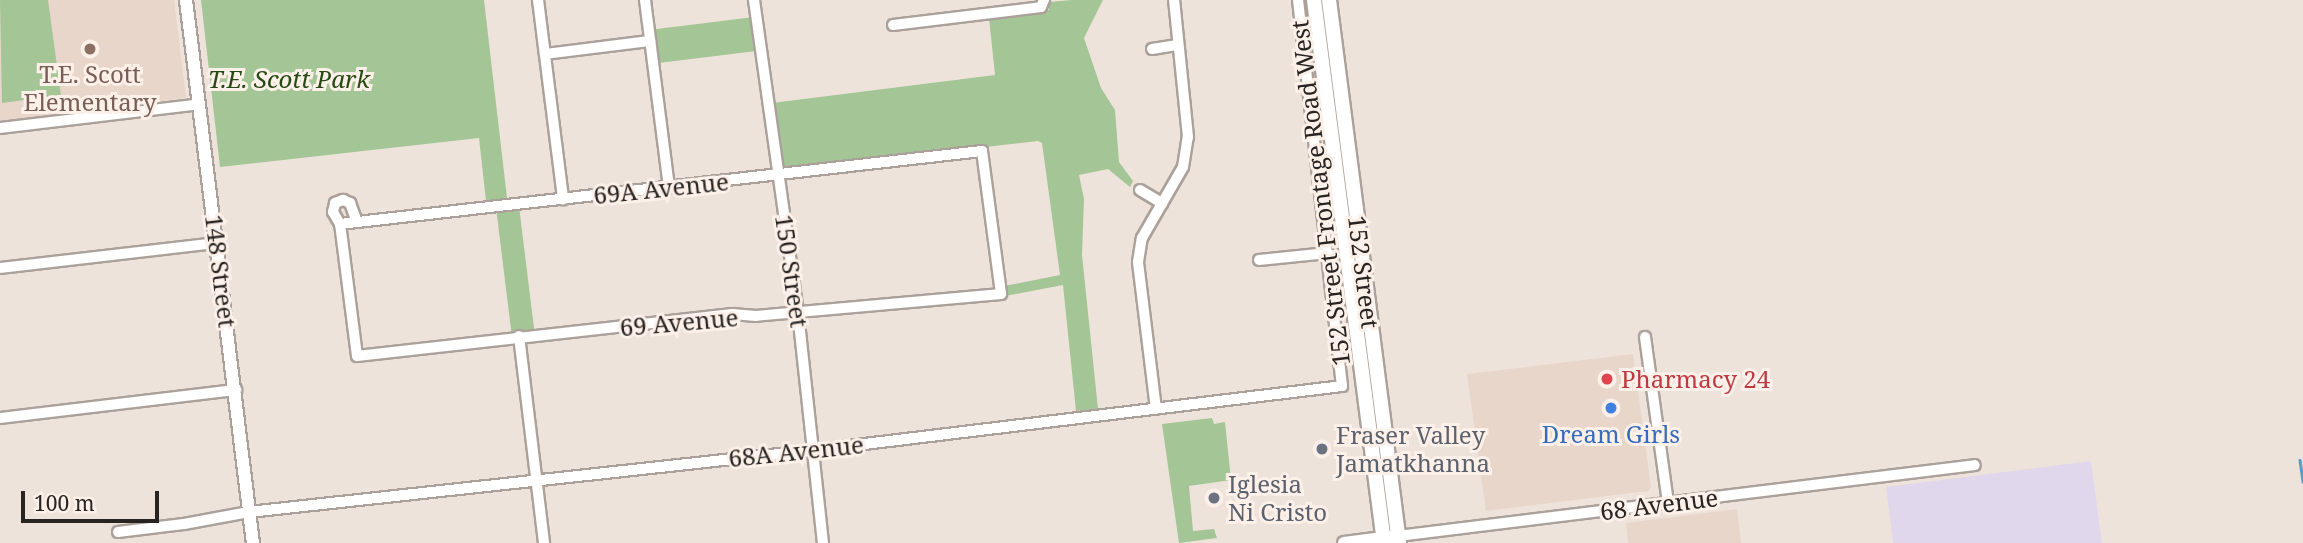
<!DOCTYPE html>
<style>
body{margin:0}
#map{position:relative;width:2303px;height:543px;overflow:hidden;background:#eee3db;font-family:"Noto Serif",serif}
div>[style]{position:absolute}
.built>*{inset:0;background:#e8d6ca}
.industrial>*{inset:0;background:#e0d7ec}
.green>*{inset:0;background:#a4c596;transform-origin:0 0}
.stream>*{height:2.5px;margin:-1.25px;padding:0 1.25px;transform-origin:1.25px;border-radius:1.25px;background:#599dc0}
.roads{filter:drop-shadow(2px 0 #aba19a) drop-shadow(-2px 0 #aba19a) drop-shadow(0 2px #aba19a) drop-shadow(0 -2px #aba19a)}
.minor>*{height:10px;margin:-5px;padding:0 5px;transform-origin:5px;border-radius:5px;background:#fff}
.tertiary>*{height:12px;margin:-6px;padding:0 6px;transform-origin:6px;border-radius:6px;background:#fff}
.secondary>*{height:14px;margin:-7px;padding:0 7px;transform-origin:7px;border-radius:7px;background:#fff}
.dots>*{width:19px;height:19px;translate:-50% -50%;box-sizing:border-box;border:4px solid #fcf0e9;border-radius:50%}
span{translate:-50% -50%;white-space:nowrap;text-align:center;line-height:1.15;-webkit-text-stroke:6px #fcf0e9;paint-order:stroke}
.education-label{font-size:24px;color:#785e54}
.park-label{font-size:24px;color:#264a13;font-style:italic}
.street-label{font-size:24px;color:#282421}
.health-label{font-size:24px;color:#be3a42}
.left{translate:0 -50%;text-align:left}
.shop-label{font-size:24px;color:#366cbe}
.worship-label{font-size:24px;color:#5b616d}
.scale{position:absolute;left:21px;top:491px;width:138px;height:32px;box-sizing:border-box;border:4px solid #282421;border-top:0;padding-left:9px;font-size:21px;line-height:24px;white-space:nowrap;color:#282421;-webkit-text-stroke:5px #fcf0e9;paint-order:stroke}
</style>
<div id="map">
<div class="built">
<i style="clip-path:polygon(0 0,174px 0,186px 98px,0 122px)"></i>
<i style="clip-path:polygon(1633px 354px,1651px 487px,1648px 491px,1486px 511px,1467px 374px)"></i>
<i style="clip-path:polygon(1737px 509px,1741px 543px,1628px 543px,1626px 523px)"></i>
</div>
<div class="industrial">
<i style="clip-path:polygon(2091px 461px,2102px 543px,1893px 543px,1886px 487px)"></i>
</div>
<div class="green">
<i style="clip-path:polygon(0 0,48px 0,61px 95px,2px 103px)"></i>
<i style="clip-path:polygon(201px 0,484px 0,507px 198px,486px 201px,479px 138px,220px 167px)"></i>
<i style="clip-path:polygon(1072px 0,1103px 0,1084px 38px,1101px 88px,1115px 110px,1119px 162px,1133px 181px,1130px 187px,1108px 169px,1079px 175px,1084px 199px,1082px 255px,1098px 409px,1076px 411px,1063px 285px,1005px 296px,1004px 286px,1060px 275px,1042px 143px,1038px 141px,780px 171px,772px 103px,995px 75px,989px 18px,1049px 10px,1049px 2px)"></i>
<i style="left:754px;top:17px;width:34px;height:104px;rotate:83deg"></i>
<i style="left:519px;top:206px;width:125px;height:23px;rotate:83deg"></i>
<i style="clip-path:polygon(1212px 418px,1214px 424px,1225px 422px,1231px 480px,1189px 486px,1193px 531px,1214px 529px,1217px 538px,1179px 543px,1162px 424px)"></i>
</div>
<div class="stream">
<i style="left:2300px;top:460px;width:22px;rotate:82deg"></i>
</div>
<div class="roads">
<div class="minor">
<i style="left:538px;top:0;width:201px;rotate:82.8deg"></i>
<i style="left:645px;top:0;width:189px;rotate:82.7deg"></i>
<i style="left:754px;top:0;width:316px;rotate:82deg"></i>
<i style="left:798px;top:313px;width:231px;rotate:83.8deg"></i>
<i style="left:893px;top:25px;width:149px;rotate:-6.9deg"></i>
<i style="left:1041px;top:7px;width:8px;rotate:-67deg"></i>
<i style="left:1152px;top:49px;width:26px;rotate:-9deg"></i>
<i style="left:545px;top:54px;width:106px;rotate:-7.1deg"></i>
<i style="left:0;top:128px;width:201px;rotate:-6.8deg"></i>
<i style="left:1140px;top:190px;width:26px;rotate:31deg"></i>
<i style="left:340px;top:224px;width:646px;rotate:-6.49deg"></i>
<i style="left:982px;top:151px;width:144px;rotate:82.4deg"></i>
<i style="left:1001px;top:294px;width:246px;rotate:174.9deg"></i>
<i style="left:756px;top:316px;width:24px;rotate:-175deg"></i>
<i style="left:732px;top:314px;width:377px;rotate:173.6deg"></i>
<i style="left:357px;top:356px;width:133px;rotate:-97.3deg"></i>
<i style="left:340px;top:224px;width:14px;rotate:-120deg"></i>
<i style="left:333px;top:212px;width:9px;rotate:-77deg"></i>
<i style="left:335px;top:203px;width:9px;rotate:-21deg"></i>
<i style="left:343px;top:200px;width:8px;rotate:23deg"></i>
<i style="left:350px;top:203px;width:20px;rotate:70deg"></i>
<i style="left:1259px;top:260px;width:69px;rotate:-5.8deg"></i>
<i style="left:0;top:268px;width:218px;rotate:-6.6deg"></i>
<i style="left:519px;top:336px;width:209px;rotate:83.1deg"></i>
<i style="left:1645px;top:337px;width:168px;rotate:82.1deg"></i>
<i style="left:1156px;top:409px;width:148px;rotate:-97deg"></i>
<i style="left:1138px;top:262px;width:24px;rotate:-81deg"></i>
<i style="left:1142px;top:238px;width:82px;rotate:-60deg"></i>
<i style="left:1183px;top:167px;width:30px;rotate:-81deg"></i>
<i style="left:1188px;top:137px;width:138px;rotate:-95.8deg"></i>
<i style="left:0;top:418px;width:238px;rotate:-6.8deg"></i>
<i style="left:118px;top:532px;width:66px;rotate:-6.9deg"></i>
<i style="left:184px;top:524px;width:66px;rotate:-10.5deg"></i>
<i style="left:249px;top:512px;width:569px;rotate:-6.25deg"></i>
<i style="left:815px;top:450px;width:531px;rotate:-6.92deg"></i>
<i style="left:1342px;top:386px;width:388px;rotate:-96.5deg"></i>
<i style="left:1398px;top:536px;width:581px;rotate:-7.01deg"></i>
</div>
<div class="tertiary">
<i style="left:186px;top:0;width:547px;rotate:82.97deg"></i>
<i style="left:1344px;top:543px;width:47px;rotate:-7.3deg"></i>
</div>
<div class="secondary">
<i style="left:1314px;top:0;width:547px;rotate:82.65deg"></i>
<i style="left:1329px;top:0;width:547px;rotate:82.65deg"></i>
</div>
</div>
<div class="dots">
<i style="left:90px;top:49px;background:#8d6e63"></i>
<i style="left:1607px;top:379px;background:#e0444e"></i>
<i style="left:1611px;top:408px;background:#3f7fe0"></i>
<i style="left:1322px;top:449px;background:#6b7280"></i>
<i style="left:1214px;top:498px;background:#6b7280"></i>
</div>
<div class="education-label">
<span style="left:90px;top:88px">T.E. Scott<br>Elementary</span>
</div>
<div class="park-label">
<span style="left:289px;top:79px">T.E. Scott Park</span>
</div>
<div class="street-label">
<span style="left:661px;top:188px;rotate:-6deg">69A Avenue</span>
<span style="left:1320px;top:193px;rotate:-97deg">152 Street Frontage Road West</span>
<span style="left:221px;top:271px;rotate:83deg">148 Street</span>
<span style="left:792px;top:271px;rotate:82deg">150 Street</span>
<span style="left:1364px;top:272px;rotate:83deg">152 Street</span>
<span style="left:679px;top:322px;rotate:-5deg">69 Avenue</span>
<span style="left:796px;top:451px;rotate:-6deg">68A Avenue</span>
<span style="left:1659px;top:504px;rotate:-7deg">68 Avenue</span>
</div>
<div class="health-label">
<span class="left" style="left:1621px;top:379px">Pharmacy 24</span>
</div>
<div class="shop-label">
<span style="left:1611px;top:434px">Dream Girls</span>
</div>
<div class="worship-label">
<span class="left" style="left:1336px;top:449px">Fraser Valley<br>Jamatkhanna</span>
<span class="left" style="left:1228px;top:498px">Iglesia<br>Ni Cristo</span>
</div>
<div class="scale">100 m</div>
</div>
